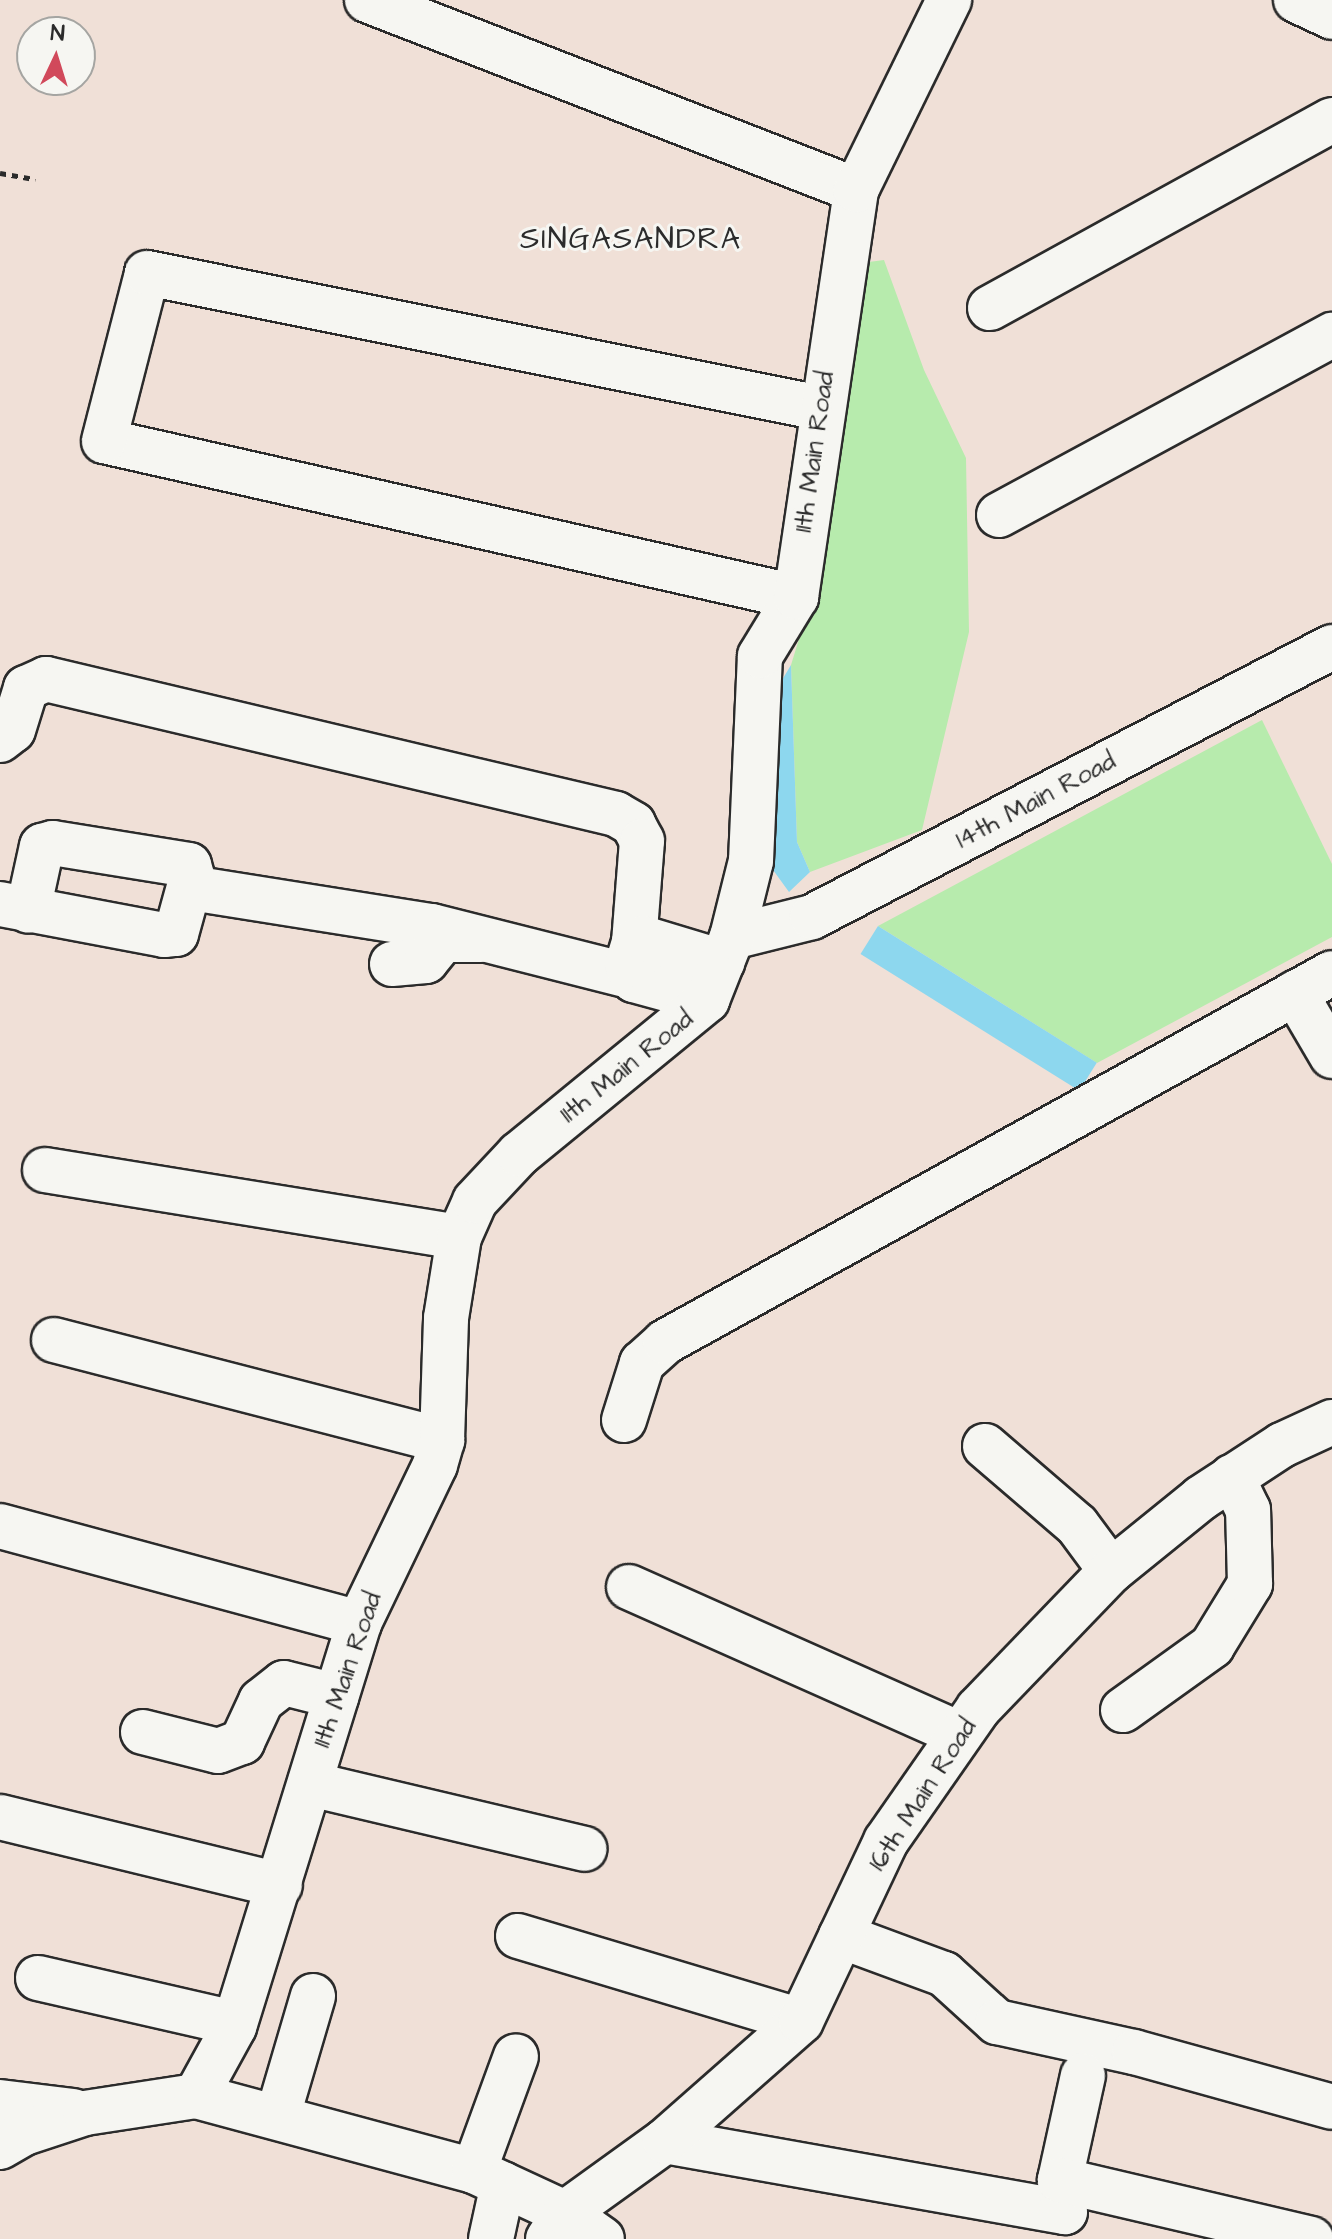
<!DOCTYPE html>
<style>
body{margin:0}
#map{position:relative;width:1332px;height:2239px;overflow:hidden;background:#f0e0d7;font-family:"Architects Daughter",sans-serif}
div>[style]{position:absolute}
.green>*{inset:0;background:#b7ebad}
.water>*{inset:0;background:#8dd7ee;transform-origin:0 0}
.path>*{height:5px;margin-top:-2.5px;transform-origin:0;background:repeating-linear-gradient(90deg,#2b2b2b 0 6px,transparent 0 12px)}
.roads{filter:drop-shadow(2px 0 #2b2b2b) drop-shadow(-2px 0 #2b2b2b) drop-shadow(0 2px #2b2b2b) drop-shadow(0 -2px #2b2b2b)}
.minor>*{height:44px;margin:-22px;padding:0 22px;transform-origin:22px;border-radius:22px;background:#f6f6f2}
span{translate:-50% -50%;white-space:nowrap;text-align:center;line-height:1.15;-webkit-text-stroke:6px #f6f6f2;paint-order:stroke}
.street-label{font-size:26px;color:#2b2b2b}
.quarter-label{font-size:30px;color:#2b2b2b;letter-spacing:2px}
.north{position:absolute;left:16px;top:16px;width:80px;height:80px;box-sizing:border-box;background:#f6f6f2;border:2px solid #a5a5a2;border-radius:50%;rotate:4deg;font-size:22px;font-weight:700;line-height:32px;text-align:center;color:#2b2b2b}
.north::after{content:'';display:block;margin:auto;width:28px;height:36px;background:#d1495b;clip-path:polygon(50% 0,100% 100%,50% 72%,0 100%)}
</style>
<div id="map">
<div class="green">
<i style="clip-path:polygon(884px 260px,924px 370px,966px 458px,969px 632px,922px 830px,810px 872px,797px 842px,791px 665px,826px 551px,861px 263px)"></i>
<i style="clip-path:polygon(1262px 720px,1332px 864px,1332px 937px,1097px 1063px,878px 926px)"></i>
</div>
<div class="water">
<i style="clip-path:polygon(791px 665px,797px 842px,810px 872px,789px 892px,768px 863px,764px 710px)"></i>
<i style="left:878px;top:926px;width:258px;height:33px;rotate:32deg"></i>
</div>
<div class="path">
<i style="left:0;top:173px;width:36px;rotate:10deg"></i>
</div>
<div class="roads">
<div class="minor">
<i style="left:367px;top:0;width:525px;rotate:21.23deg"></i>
<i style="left:1296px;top:0;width:40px;rotate:25deg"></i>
<i style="left:990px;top:308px;width:390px;rotate:-28.8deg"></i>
<i style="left:999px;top:515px;width:379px;rotate:-28.4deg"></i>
<i style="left:796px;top:597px;width:709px;rotate:-167.3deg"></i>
<i style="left:104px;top:441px;width:173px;rotate:-75.6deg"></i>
<i style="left:147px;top:273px;width:686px;rotate:11.34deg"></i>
<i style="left:0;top:740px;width:16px;rotate:-38deg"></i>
<i style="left:13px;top:730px;width:44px;rotate:-72.8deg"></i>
<i style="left:26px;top:688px;width:22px;rotate:-24deg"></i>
<i style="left:46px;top:679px;width:586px;rotate:13.32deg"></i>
<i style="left:616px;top:814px;width:20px;rotate:30deg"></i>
<i style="left:633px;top:824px;width:19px;rotate:62deg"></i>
<i style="left:642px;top:841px;width:101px;rotate:94.5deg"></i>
<i style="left:191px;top:888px;width:244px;rotate:9deg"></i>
<i style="left:432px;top:926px;width:203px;rotate:14.2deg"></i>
<i style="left:0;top:904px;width:167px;rotate:10.7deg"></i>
<i style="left:164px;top:935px;width:12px;rotate:-5deg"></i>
<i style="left:176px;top:934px;width:60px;rotate:-74.6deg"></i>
<i style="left:192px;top:876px;width:11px;rotate:-105deg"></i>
<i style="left:189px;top:865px;width:138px;rotate:-170.8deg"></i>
<i style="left:53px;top:843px;width:11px;rotate:165deg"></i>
<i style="left:42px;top:846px;width:66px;rotate:102.3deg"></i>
<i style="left:732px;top:937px;width:82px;rotate:-14deg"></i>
<i style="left:812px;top:917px;width:586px;rotate:-27.44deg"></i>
<i style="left:392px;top:964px;width:34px;rotate:-5deg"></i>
<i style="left:426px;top:961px;width:27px;rotate:-51deg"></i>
<i style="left:443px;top:940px;width:38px"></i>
<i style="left:1295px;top:993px;width:73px;rotate:59.6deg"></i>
<i style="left:707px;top:1000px;width:76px;rotate:-164.7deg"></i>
<i style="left:634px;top:980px;width:17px;rotate:-115deg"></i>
<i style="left:627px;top:965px;width:24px;rotate:-73deg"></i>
<i style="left:634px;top:942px;width:10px;rotate:-24deg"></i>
<i style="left:643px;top:938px;width:83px;rotate:16.9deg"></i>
<i style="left:45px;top:1170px;width:419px;rotate:9.2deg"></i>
<i style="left:54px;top:1340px;width:401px;rotate:14.5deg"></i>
<i style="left:624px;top:1420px;width:60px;rotate:-72.5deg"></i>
<i style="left:642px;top:1363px;width:31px;rotate:-42deg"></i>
<i style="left:665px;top:1342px;width:762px;rotate:-28.95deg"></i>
<i style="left:985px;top:1446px;width:121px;rotate:40.7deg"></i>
<i style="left:1077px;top:1525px;width:57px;rotate:53.5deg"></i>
<i style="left:0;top:1526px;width:372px;rotate:15.1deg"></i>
<i style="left:629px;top:1587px;width:359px;rotate:24deg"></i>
<i style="left:1123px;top:1710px;width:110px;rotate:-35.7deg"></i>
<i style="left:1212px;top:1646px;width:73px;rotate:-58.5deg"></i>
<i style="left:1250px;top:1584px;width:74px;rotate:-91.5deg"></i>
<i style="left:1248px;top:1510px;width:37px;rotate:-116deg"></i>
<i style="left:143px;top:1732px;width:77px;rotate:14.2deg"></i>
<i style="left:218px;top:1751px;width:26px;rotate:-21deg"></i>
<i style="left:242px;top:1742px;width:45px;rotate:-65.1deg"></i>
<i style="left:261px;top:1701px;width:29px;rotate:-38deg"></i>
<i style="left:284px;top:1683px;width:54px;rotate:14deg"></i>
<i style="left:310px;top:1784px;width:282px;rotate:13.3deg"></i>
<i style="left:0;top:1817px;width:288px;rotate:13.7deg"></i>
<i style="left:518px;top:1936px;width:295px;rotate:16.7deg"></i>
<i style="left:841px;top:1936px;width:110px;rotate:20.3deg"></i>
<i style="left:944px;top:1974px;width:72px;rotate:42.2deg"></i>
<i style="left:997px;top:2022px;width:140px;rotate:12.4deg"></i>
<i style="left:1134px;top:2052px;width:205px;rotate:15.5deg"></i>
<i style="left:38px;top:1978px;width:202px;rotate:12.9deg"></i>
<i style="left:196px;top:2096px;width:79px;rotate:-61.2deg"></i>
<i style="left:234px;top:2027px;width:423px;rotate:-72.8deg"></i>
<i style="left:359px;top:1623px;width:175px;rotate:-64.3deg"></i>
<i style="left:435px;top:1465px;width:26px;rotate:-74deg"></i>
<i style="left:442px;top:1440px;width:122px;rotate:-88.1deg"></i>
<i style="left:446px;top:1318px;width:82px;rotate:-80.9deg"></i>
<i style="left:459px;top:1237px;width:39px;rotate:-66deg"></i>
<i style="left:475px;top:1201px;width:64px;rotate:-46.9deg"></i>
<i style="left:519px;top:1154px;width:243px;rotate:-39.3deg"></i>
<i style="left:707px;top:1000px;width:68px;rotate:-68.4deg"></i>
<i style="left:732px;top:937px;width:78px;rotate:-76deg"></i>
<i style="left:751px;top:861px;width:205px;rotate:-87.5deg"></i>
<i style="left:760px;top:656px;width:69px;rotate:-58.6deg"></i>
<i style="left:796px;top:597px;width:411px;rotate:-81.6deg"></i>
<i style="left:856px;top:190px;width:212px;rotate:-63.9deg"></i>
<i style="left:0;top:2102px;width:74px;rotate:7deg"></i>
<i style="left:278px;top:2115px;width:124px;rotate:-73.6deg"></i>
<i style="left:665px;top:2141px;width:406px;rotate:10.1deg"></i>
<i style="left:1065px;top:2212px;width:32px;rotate:-99deg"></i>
<i style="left:1060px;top:2180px;width:107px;rotate:-77.6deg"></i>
<i style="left:0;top:2147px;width:28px;rotate:-30deg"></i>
<i style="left:24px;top:2133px;width:64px;rotate:-18.2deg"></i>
<i style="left:85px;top:2113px;width:112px;rotate:-8.7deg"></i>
<i style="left:196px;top:2096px;width:288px;rotate:15.1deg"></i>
<i style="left:474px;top:2171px;width:100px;rotate:24.8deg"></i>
<i style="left:565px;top:2213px;width:45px;rotate:35.1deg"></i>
<i style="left:474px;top:2171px;width:122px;rotate:-69.9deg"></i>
<i style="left:1060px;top:2180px;width:258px;rotate:13.2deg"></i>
<i style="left:491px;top:2239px;width:56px;rotate:-77.7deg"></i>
<i style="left:548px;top:2239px;width:31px;rotate:-57deg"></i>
<i style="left:565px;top:2213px;width:123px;rotate:-35.8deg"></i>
<i style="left:665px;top:2141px;width:181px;rotate:-41.4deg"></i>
<i style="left:801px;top:2021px;width:199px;rotate:-64.7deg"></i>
<i style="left:886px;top:1841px;width:161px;rotate:-55.1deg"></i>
<i style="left:978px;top:1709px;width:192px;rotate:-46.1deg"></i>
<i style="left:1111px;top:1571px;width:116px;rotate:-39deg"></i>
<i style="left:1201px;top:1498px;width:97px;rotate:-33.2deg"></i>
<i style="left:1282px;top:1445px;width:55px;rotate:-24.7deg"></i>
</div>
</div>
<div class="street-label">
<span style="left:815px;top:452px;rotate:-82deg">11th Main Road</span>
<span style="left:1036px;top:801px;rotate:-28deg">14th Main Road</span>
<span style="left:627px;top:1067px;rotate:-39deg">11th Main Road</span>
<span style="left:348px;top:1670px;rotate:-71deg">11th Main Road</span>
<span style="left:923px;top:1795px;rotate:-57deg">16th Main Road</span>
</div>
<div class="quarter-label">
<span style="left:631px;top:239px">SINGASANDRA</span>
</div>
<div class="north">N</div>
</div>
